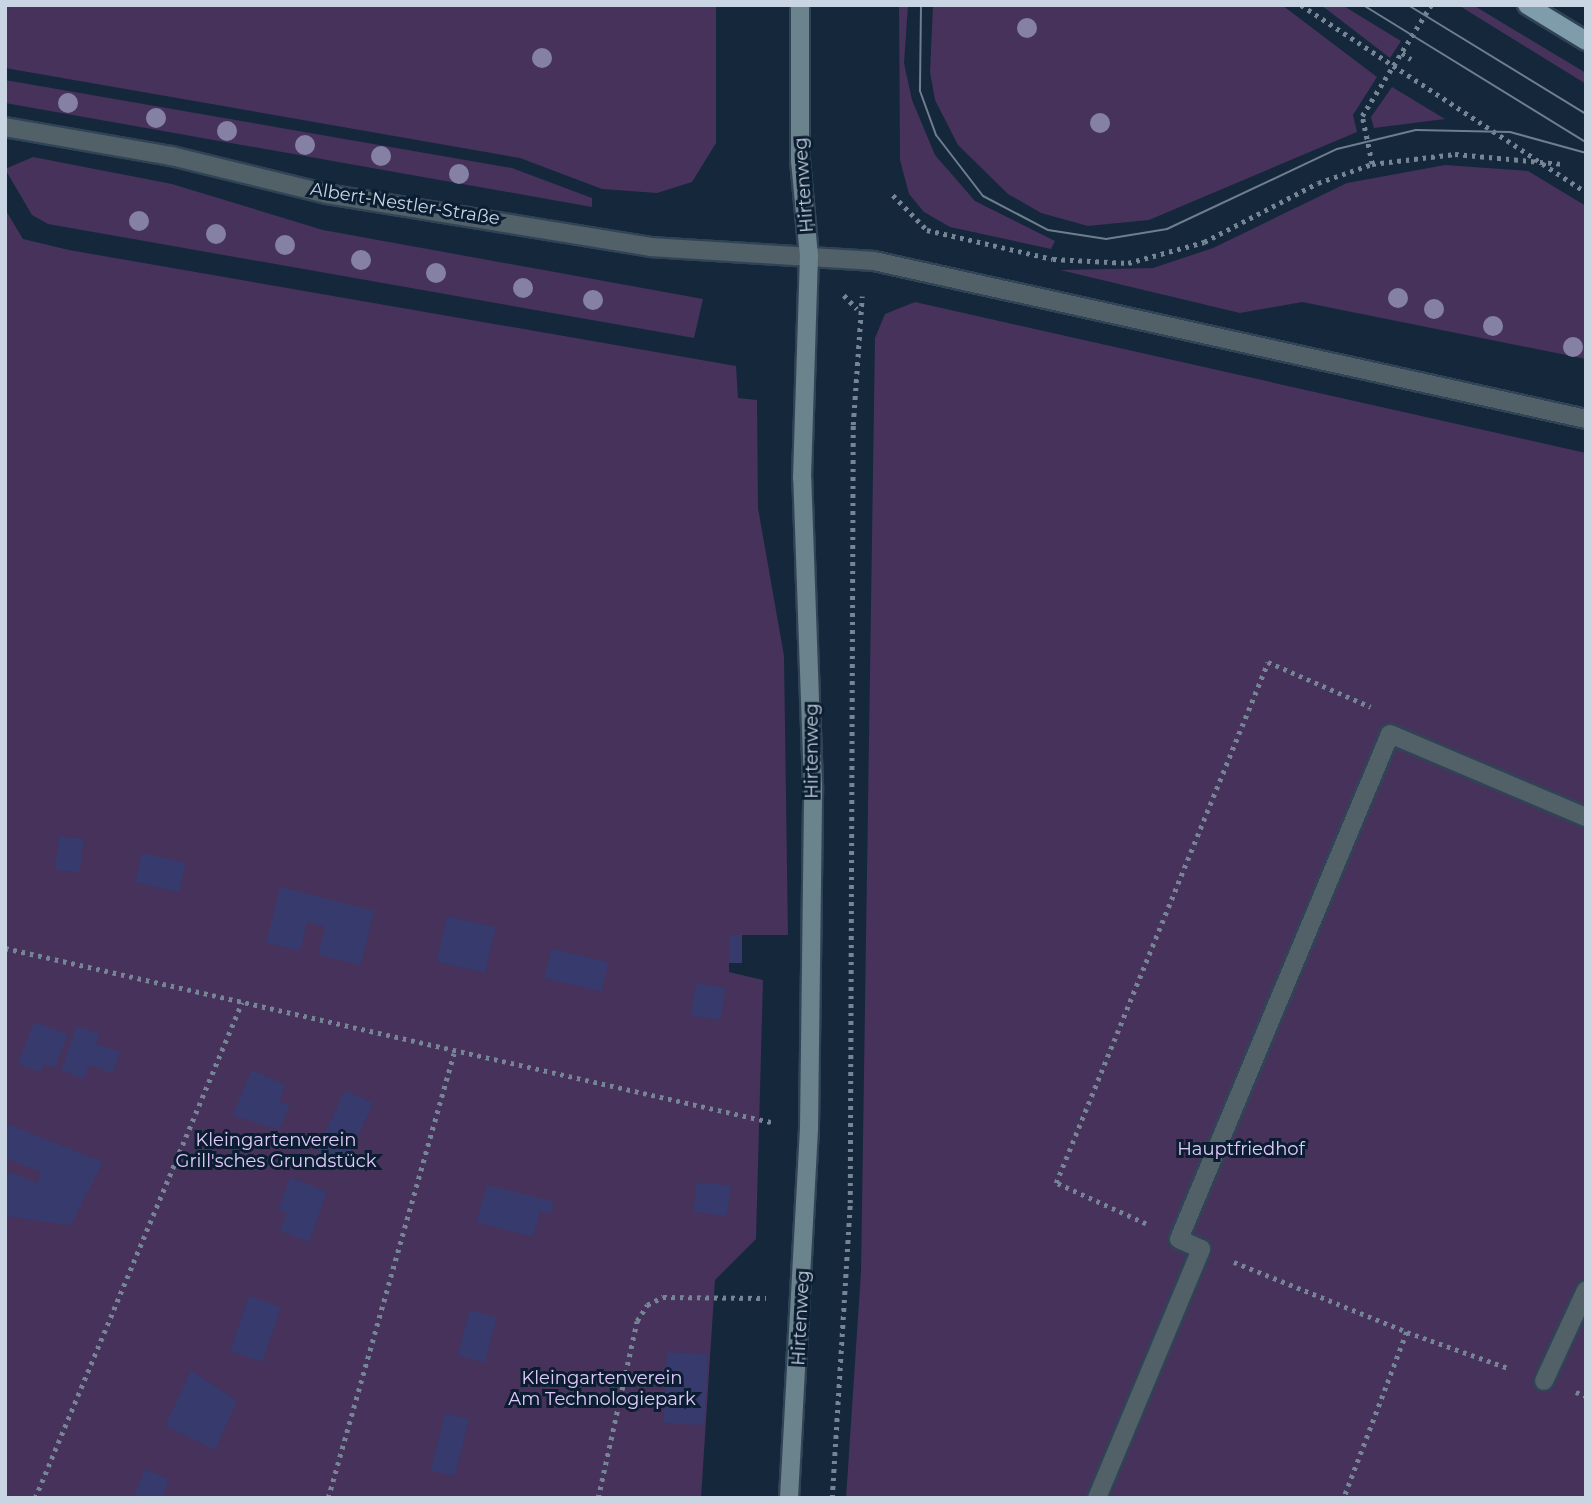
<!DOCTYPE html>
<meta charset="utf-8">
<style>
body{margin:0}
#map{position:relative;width:1591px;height:1503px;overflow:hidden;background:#14273b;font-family:Montserrat,sans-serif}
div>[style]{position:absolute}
.green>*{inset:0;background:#46325b}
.building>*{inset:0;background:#373a6d;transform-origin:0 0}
.path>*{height:4.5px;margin-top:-2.25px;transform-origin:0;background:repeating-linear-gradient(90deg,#768596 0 3.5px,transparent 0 8.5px)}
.roads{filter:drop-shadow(2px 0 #314356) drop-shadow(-2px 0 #314356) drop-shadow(0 2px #314356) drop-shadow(0 -2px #314356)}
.lane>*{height:18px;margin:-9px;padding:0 9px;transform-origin:9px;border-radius:9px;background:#526167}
.street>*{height:18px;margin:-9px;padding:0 9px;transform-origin:9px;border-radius:9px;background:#526167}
.secondary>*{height:18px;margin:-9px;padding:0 9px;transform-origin:9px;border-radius:9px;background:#6b838d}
.primary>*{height:18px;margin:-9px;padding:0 9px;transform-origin:9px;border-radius:9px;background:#7e9ca9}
.tram>*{height:2px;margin:-1px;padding:0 1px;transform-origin:1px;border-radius:1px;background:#6e7e8e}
.trees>*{width:20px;height:20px;margin:-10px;border-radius:50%;background:#8581a5}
span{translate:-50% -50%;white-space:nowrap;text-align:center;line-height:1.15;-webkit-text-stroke:6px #0b1d31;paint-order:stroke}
.street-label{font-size:18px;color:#c9d5e2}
.park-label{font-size:18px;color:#e1cafb}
.frame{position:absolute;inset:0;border:7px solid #c9d5e2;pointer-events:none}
</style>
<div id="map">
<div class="green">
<i style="clip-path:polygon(5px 5px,716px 5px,716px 143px,692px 182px,657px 193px,602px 189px,520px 158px,5px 68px)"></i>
<i style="clip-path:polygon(899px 5px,908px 5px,904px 63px,912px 100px,935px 155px,975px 201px,1055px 241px,1051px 249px,950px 227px,924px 212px,909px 194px,900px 160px)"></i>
<i style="clip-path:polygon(933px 5px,1282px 5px,1377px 77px,1353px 115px,1357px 132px,1149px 220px,1088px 226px,1041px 213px,1008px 194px,958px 145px,935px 100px,930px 72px)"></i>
<i style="clip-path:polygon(1321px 5px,1342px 5px,1401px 41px,1390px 58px)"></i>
<i style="clip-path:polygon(1458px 5px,1473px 5px,1586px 73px,1586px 84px)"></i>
<i style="clip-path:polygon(5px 80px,512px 168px,592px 198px,592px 207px,5px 103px)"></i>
<i style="clip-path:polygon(1392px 87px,1445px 119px,1374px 128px,1371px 117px)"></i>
<i style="clip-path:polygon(33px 157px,172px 184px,323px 230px,703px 299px,694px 338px,48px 224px,32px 215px,5px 169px)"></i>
<i style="clip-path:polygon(1445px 165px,1528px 171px,1586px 206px,1586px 359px,1302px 302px,1240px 313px,1060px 270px,1153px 268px,1213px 248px,1347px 183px)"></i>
<i style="clip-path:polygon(5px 209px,23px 239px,69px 250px,736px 366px,738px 398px,757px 400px,758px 508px,784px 656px,788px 935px,729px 935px,729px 972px,763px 980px,756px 1239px,715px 1280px,701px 1498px,5px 1498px)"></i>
<i style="clip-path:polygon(915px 302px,1586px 453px,1586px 1498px,846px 1498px,861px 1272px,875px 338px,885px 314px)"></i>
</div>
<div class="building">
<i style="left:59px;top:836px;width:25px;height:34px;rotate:7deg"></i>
<i style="left:142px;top:853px;width:45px;height:30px;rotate:13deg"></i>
<i style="clip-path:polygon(280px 887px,374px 911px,361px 965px,318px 955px,325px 927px,307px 922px,300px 951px,266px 943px)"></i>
<i style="left:447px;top:916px;width:50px;height:47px;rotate:13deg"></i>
<i style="left:729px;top:935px;width:13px;height:28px"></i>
<i style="left:551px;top:949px;width:59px;height:30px;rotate:13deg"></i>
<i style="left:696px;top:983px;width:30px;height:33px;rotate:9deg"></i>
<i style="clip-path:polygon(34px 1022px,68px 1034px,55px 1068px,43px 1064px,41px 1072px,18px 1064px)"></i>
<i style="clip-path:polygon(76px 1026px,100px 1034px,96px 1044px,120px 1052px,113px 1073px,89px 1065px,84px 1079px,61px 1070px)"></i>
<i style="clip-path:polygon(252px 1070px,286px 1085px,279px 1101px,290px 1105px,279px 1130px,232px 1115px)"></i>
<i style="left:345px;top:1090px;width:31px;height:68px;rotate:25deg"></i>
<i style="clip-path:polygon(5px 1123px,103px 1162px,71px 1225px,5px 1216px,5px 1170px,37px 1183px,41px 1172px,5px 1158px)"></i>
<i style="clip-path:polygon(290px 1177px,327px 1192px,309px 1242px,280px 1231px,287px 1213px,278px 1210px)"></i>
<i style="left:697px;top:1182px;width:34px;height:30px;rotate:7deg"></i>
<i style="clip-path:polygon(487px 1185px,554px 1202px,551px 1214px,540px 1211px,533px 1237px,476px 1222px)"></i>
<i style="left:249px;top:1296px;width:34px;height:58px;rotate:19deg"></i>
<i style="left:470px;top:1310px;width:28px;height:47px;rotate:15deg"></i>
<i style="left:667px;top:1352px;width:41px;height:71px;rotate:3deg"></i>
<i style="clip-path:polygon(191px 1370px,237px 1401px,215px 1450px,165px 1426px)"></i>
<i style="left:445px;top:1413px;width:25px;height:59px;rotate:14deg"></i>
<i style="clip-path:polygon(145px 1469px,169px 1479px,162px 1498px,133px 1498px)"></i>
</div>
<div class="path">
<i style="left:1301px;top:5px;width:341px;rotate:33.3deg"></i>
<i style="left:1402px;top:53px;width:11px;rotate:34deg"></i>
<i style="left:1372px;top:164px;width:49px;rotate:-101.8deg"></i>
<i style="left:1362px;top:116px;width:131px;rotate:-58.1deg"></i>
<i style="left:893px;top:195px;width:49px;rotate:45.8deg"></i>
<i style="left:927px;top:230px;width:129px;rotate:13deg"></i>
<i style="left:1053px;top:259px;width:75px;rotate:3.1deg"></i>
<i style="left:1128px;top:263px;width:79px;rotate:-15.4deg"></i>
<i style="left:1204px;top:242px;width:128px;rotate:-27.4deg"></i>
<i style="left:1318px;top:183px;width:57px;rotate:-19.4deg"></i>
<i style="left:1372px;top:164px;width:84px;rotate:-6.9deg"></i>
<i style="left:1455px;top:154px;width:107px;rotate:5.3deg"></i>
<i style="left:844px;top:295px;width:19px;rotate:47deg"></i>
<i style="left:5px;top:948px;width:790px;rotate:12.8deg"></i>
<i style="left:1146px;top:1224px;width:99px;rotate:-155.5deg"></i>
<i style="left:1056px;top:1183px;width:562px;rotate:-67.86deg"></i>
<i style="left:1268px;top:662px;width:112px;rotate:23.6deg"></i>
<i style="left:1234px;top:1262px;width:187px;rotate:22deg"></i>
<i style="left:1407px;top:1332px;width:178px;rotate:110.8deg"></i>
<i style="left:1407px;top:1332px;width:110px;rotate:19.6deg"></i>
<i style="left:1576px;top:1392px;width:11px;rotate:22deg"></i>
<i style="left:35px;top:1498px;width:537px;rotate:-67.35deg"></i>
<i style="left:328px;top:1498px;width:462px;rotate:-74.2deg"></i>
<i style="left:598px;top:1498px;width:181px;rotate:-77.6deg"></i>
<i style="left:637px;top:1321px;width:19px;rotate:-58deg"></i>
<i style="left:647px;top:1305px;width:18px;rotate:-27deg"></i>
<i style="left:663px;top:1297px;width:103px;rotate:0.6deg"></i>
<i style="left:832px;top:1498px;width:296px;rotate:-86.5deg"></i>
<i style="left:850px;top:1203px;width:778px;rotate:-89.78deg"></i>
<i style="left:853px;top:425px;width:129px;rotate:-86deg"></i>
</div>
<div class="roads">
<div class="lane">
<i style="left:1544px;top:1381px;width:100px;rotate:-65.2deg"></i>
<i style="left:1097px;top:1498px;width:270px;rotate:-67.3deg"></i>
<i style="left:1201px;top:1249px;width:24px;rotate:-156deg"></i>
<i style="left:1179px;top:1239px;width:547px;rotate:-67.32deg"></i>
<i style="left:1390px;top:734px;width:213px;rotate:23deg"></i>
</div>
<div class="street">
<i style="left:5px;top:127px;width:169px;rotate:9.9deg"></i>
<i style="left:171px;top:156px;width:161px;rotate:13.7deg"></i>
<i style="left:327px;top:194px;width:328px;rotate:9.3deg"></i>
<i style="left:651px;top:247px;width:223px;rotate:3.6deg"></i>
<i style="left:874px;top:261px;width:729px;rotate:12.51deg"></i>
</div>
<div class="secondary">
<i style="left:789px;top:1498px;width:370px;rotate:-86.9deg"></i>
<i style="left:809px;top:1129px;width:343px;rotate:-89.3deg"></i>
<i style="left:813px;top:786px;width:308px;rotate:-92deg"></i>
<i style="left:802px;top:478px;width:222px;rotate:-88.2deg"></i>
<i style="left:809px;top:256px;width:95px;rotate:-95.4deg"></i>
<i style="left:800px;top:161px;width:156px;rotate:-90deg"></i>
</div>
<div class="primary">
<i style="left:1527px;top:5px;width:69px;rotate:31.4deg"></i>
</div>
</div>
<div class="tram">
<i style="left:921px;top:5px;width:86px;rotate:90.7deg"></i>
<i style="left:920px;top:91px;width:47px;rotate:70deg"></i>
<i style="left:936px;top:135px;width:77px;rotate:52.4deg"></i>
<i style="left:983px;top:196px;width:73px;rotate:27.6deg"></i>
<i style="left:1048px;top:230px;width:59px;rotate:8.8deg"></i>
<i style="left:1106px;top:239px;width:62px;rotate:-9.3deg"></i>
<i style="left:1167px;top:229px;width:188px;rotate:-25.2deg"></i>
<i style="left:1337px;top:149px;width:81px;rotate:-13.5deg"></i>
<i style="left:1416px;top:130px;width:94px;rotate:1.2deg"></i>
<i style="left:1510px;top:132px;width:79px;rotate:15.4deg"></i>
<i style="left:1363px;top:5px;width:262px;rotate:31.6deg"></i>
<i style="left:1408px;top:5px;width:209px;rotate:31.5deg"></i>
</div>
<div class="trees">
<i style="left:1027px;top:28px"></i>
<i style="left:542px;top:58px"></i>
<i style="left:68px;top:103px"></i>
<i style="left:156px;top:118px"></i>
<i style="left:1100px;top:123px"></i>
<i style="left:227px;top:131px"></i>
<i style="left:305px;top:145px"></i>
<i style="left:381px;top:156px"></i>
<i style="left:459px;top:174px"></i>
<i style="left:139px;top:221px"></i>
<i style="left:216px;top:234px"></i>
<i style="left:285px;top:245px"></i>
<i style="left:361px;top:260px"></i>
<i style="left:436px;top:273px"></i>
<i style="left:523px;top:288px"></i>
<i style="left:1398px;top:298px"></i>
<i style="left:593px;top:300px"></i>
<i style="left:1434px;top:309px"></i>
<i style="left:1493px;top:326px"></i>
<i style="left:1573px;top:347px"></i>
</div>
<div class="street-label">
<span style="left:804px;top:185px;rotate:-94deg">Hirtenweg</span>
<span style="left:405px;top:204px;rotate:9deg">Albert-Nestler-Straße</span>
<span style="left:812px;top:751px;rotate:-90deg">Hirtenweg</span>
<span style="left:801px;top:1318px;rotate:-87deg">Hirtenweg</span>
</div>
<div class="park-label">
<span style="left:276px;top:1151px">Kleingartenverein<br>Grill'sches Grundstück</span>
<span style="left:1241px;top:1149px">Hauptfriedhof</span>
<span style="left:602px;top:1389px">Kleingartenverein<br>Am Technologiepark</span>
</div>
<div class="frame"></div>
</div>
